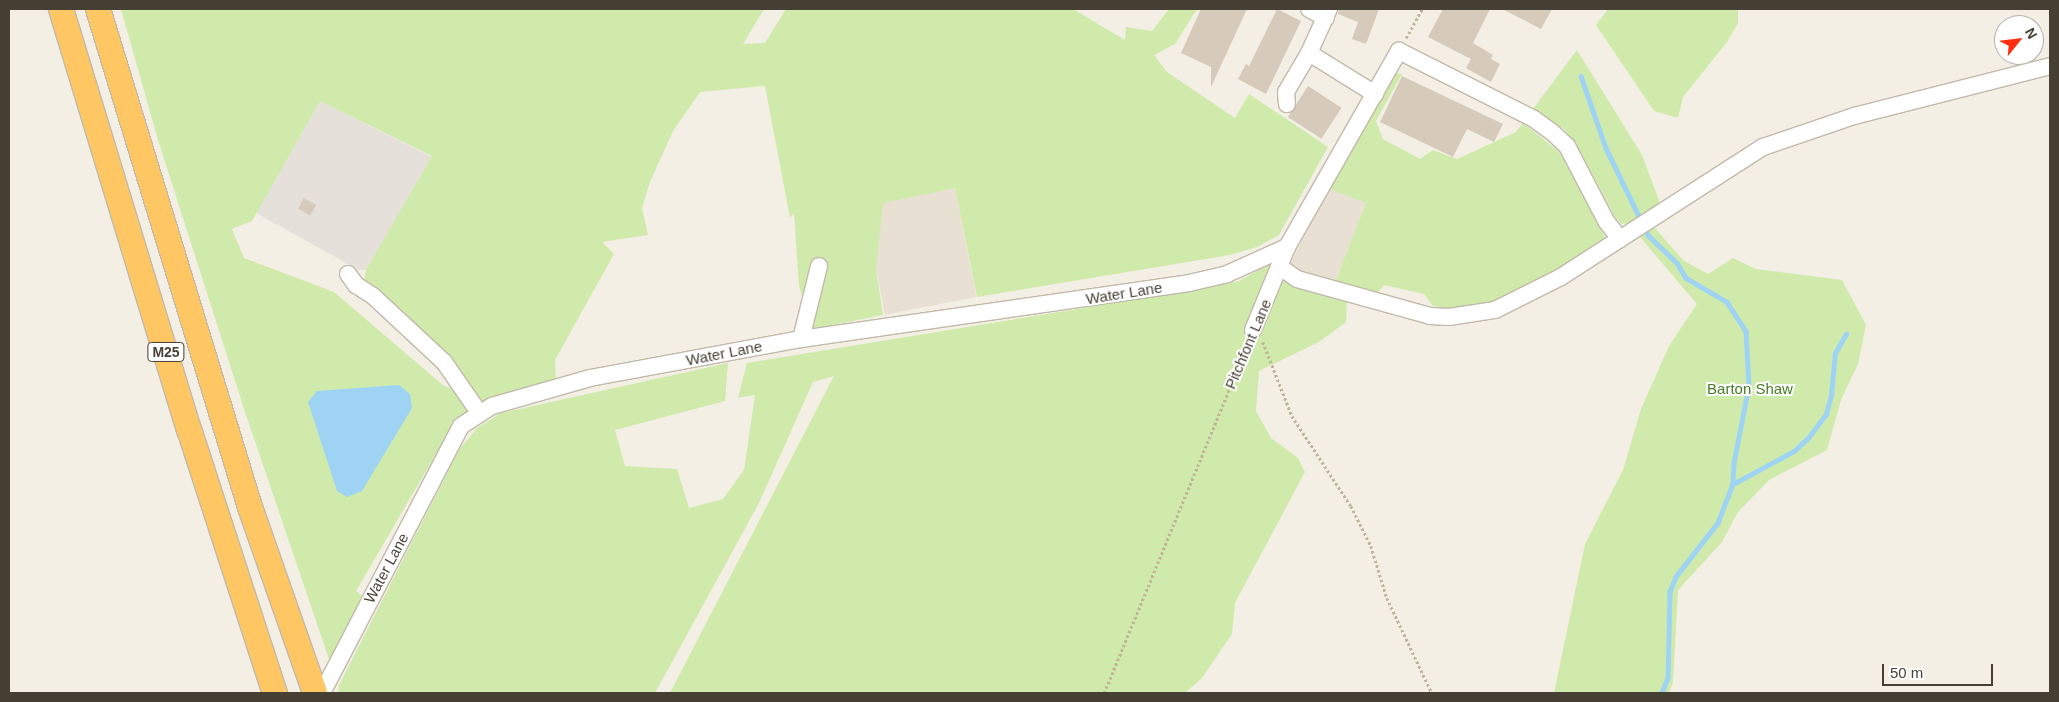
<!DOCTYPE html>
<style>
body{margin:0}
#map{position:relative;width:2059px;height:702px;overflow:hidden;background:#f3efe5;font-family:Arial,sans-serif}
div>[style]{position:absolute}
.residential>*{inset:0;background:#e8e0d3;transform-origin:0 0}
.industrial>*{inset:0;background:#e5e0da}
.green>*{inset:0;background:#d0eaab}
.water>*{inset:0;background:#9ed3f4}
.stream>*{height:4.5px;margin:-2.25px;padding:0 2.25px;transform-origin:2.25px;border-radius:2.25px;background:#9ed3f4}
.building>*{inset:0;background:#d6caba;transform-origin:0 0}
.path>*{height:2.5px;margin-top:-1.25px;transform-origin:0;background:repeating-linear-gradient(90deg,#c2b298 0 2.5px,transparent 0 5px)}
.roads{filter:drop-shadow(1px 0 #c2b9aa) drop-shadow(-1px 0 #c2b9aa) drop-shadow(0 1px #c2b9aa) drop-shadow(0 -1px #c2b9aa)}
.minor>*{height:16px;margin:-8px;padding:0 8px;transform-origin:8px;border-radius:8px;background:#fff}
.highway>*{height:24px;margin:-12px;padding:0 12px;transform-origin:12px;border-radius:12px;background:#ffc764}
span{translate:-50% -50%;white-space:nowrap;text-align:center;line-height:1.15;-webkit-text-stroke:4px #fff;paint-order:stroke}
.shield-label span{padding:1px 4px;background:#fff;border:1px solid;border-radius:4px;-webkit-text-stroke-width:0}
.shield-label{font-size:14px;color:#463f34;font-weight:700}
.street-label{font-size:15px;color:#463f34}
.park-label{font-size:15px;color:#487b25}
.frame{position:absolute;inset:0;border:10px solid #463f34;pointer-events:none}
.north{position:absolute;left:1994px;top:15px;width:50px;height:50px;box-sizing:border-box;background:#fff;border:1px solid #b5b2ae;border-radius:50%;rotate:61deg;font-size:14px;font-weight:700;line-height:20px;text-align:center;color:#463f34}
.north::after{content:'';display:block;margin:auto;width:18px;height:22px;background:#ff2e10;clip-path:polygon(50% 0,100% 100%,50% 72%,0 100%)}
.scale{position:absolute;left:1882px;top:664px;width:111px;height:22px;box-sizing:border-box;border:2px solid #463f34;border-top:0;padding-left:6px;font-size:15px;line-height:18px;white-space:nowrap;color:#463f34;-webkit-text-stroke:4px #fff;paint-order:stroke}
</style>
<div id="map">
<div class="residential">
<i style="left:955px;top:188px;width:111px;height:93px;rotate:79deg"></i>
<i style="clip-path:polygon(1327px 188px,1366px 203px,1334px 285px,1289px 267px)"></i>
</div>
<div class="industrial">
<i style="clip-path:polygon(320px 101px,432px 157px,366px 270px,359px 270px,256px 213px)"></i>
</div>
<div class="green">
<i style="clip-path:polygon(121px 9px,764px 9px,743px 44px,765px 43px,786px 9px,1073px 9px,1125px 40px,1126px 27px,1152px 31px,1169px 9px,1197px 9px,1175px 44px,1154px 55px,1167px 72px,1235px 118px,1249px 94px,1328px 147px,1279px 235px,1257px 247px,1230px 255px,977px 297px,955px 188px,883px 203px,876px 270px,883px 315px,812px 329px,799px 286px,794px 213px,790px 218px,765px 86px,700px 92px,673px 131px,650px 182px,642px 208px,648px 235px,602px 242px,614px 254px,555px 360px,556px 384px,480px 403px,403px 313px,364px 280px,366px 270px,432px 156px,320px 101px,252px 221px,232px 229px,244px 258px,334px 292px,444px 386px,454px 389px,468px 411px,457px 418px,356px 591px,364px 597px,331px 665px,246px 415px,158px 140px)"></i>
<i style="clip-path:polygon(1608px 9px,1738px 9px,1738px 23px,1727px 42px,1683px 97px,1678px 118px,1654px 111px,1596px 25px)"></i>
<i style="clip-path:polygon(1577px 50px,1642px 155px,1660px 203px,1631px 223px,1621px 224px,1614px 215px,1580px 151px,1564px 129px,1533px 109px)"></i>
<i style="clip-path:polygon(1394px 73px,1402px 74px,1376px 121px,1383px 139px,1420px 159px,1433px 150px,1457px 159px,1516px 132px,1523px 123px,1557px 150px,1567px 163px,1607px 241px,1522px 291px,1490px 306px,1459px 310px,1433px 306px,1424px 294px,1384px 285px,1378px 292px,1368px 294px,1334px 285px,1366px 203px,1327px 188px)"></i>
<i style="clip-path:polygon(1654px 227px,1683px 260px,1708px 274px,1733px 258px,1756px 269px,1842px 280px,1866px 325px,1858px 364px,1841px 400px,1827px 450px,1769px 480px,1738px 512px,1722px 542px,1678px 590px,1673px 682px,1669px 693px,1554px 693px,1585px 544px,1623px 470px,1641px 409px,1669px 346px,1697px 304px,1639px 236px)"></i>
<i style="clip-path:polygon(1271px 263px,1287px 282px,1347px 301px,1346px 322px,1319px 342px,1259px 371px,1256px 411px,1271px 438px,1298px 458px,1305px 472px,1235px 603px,1232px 634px,1202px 678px,1185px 693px,670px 693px,834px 376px,813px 382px,759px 503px,655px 693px,339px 693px,338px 687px,459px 450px,477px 428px,501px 413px,728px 363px,725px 401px,615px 430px,625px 466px,677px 469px,689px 508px,723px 499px,744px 470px,755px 395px,738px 398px,747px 363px,1200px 289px,1239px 281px)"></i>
</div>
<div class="water">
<i style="clip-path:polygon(399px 385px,410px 394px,412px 408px,362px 491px,347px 497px,337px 491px,308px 402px,317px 391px)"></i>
</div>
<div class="stream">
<i style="left:1581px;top:76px;width:76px;rotate:70.9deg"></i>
<i style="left:1606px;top:148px;width:97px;rotate:64.2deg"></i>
<i style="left:1648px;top:235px;width:40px;rotate:44deg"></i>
<i style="left:1677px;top:263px;width:17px;rotate:59deg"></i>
<i style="left:1686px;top:278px;width:48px;rotate:30.3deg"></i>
<i style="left:1727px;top:302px;width:35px;rotate:57deg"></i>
<i style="left:1746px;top:331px;width:55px;rotate:86.9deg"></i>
<i style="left:1749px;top:386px;width:78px;rotate:101deg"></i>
<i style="left:1734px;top:463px;width:21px;rotate:93deg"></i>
<i style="left:1733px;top:484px;width:42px;rotate:111deg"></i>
<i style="left:1718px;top:523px;width:68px;rotate:127.9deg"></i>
<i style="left:1676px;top:577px;width:16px;rotate:112deg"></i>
<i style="left:1670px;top:592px;width:86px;rotate:91.3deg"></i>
<i style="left:1668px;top:678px;width:16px;rotate:112deg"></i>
<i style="left:1733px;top:484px;width:69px;rotate:-28.4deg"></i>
<i style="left:1794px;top:451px;width:19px;rotate:-43deg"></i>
<i style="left:1808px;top:438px;width:30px;rotate:-53deg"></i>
<i style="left:1826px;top:414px;width:20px;rotate:-75deg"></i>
<i style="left:1831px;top:395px;width:42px;rotate:-84.6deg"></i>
<i style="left:1835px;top:353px;width:22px;rotate:-60deg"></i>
</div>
<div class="building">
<i style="clip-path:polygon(1201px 9px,1247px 9px,1211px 87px,1211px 67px,1181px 53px)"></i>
<i style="clip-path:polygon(1277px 9px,1301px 21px,1266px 94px,1238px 79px,1246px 64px,1249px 66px)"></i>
<i style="clip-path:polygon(1339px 9px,1379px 9px,1366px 44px,1352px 39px,1358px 22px,1338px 14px)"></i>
<i style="clip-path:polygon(1443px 9px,1490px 9px,1473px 43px,1493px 55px,1491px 59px,1500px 64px,1491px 82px,1466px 68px,1471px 59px,1428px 37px)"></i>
<i style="clip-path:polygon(1502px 9px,1552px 9px,1541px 29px)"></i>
<i style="clip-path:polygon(1402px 76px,1503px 124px,1494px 142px,1467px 129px,1453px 157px,1380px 122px)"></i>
<i style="left:1308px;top:86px;width:40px;height:37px;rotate:33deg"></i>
<i style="left:304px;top:198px;width:14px;height:12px;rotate:30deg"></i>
</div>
<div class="path">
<i style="left:1406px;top:38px;width:33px;rotate:-61deg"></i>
<i style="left:1263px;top:342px;width:79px;rotate:68.6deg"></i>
<i style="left:1292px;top:416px;width:108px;rotate:56.8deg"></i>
<i style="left:1351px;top:506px;width:45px;rotate:63.4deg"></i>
<i style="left:1371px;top:546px;width:54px;rotate:72.9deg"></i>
<i style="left:1387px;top:598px;width:105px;rotate:64.7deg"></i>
<i style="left:1104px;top:693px;width:378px;rotate:-67.6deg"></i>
</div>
<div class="roads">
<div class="minor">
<i style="left:1309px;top:9px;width:19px;rotate:28deg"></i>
<i style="left:1309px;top:53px;width:78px;rotate:31.8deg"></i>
<i style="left:1287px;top:104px;width:12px;rotate:-95deg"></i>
<i style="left:1286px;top:92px;width:45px;rotate:-59.5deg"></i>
<i style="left:1309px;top:53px;width:48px;rotate:-65.6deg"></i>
<i style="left:1280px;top:267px;width:21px;rotate:35deg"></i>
<i style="left:1297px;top:279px;width:138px;rotate:15.5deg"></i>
<i style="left:1430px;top:316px;width:19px;rotate:3deg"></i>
<i style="left:1449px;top:317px;width:47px;rotate:-8.7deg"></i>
<i style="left:1495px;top:310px;width:74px;rotate:-26.6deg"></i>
<i style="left:1561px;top:277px;width:240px;rotate:-32.8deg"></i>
<i style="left:1763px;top:147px;width:96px;rotate:-18.8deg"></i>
<i style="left:1854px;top:116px;width:202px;rotate:-14.3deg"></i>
<i style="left:348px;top:274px;width:14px;rotate:54deg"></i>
<i style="left:356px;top:285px;width:20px;rotate:33deg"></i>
<i style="left:373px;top:296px;width:97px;rotate:42.9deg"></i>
<i style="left:444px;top:362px;width:63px;rotate:55.3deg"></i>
<i style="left:1253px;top:330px;width:90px;rotate:-67.7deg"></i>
<i style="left:1287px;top:247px;width:226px;rotate:-60.3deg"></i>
<i style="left:1399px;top:51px;width:151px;rotate:26.7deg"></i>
<i style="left:1534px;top:119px;width:22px;rotate:36deg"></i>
<i style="left:1552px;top:132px;width:21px;rotate:43deg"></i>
<i style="left:1567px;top:146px;width:85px;rotate:62.5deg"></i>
<i style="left:1606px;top:221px;width:23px;rotate:52deg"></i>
<i style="left:801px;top:339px;width:75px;rotate:-76.1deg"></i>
<i style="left:322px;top:693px;width:301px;rotate:-62.5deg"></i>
<i style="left:461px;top:426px;width:37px;rotate:-33deg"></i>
<i style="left:492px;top:406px;width:102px;rotate:-15.9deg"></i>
<i style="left:590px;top:378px;width:215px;rotate:-10.5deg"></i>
<i style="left:801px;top:339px;width:392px;rotate:-8.2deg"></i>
<i style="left:1189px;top:283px;width:39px;rotate:-13deg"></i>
<i style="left:1227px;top:274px;width:66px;rotate:-24.2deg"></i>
</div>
<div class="highway">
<i style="left:61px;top:9px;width:439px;rotate:73.1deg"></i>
<i style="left:189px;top:429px;width:278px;rotate:72deg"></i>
<i style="left:98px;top:9px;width:521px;rotate:73.03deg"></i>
<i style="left:250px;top:507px;width:197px;rotate:70.7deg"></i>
</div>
</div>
<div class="shield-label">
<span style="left:166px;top:352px">M25</span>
</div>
<div class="street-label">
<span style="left:1124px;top:293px;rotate:-9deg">Water Lane</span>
<span style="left:1248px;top:344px;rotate:-67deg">Pitchfont Lane</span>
<span style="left:724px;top:353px;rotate:-11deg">Water Lane</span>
<span style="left:386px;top:568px;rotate:-62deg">Water Lane</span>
</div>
<div class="park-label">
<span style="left:1750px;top:389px">Barton Shaw</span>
</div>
<div class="frame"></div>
<div class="north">N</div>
<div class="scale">50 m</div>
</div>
